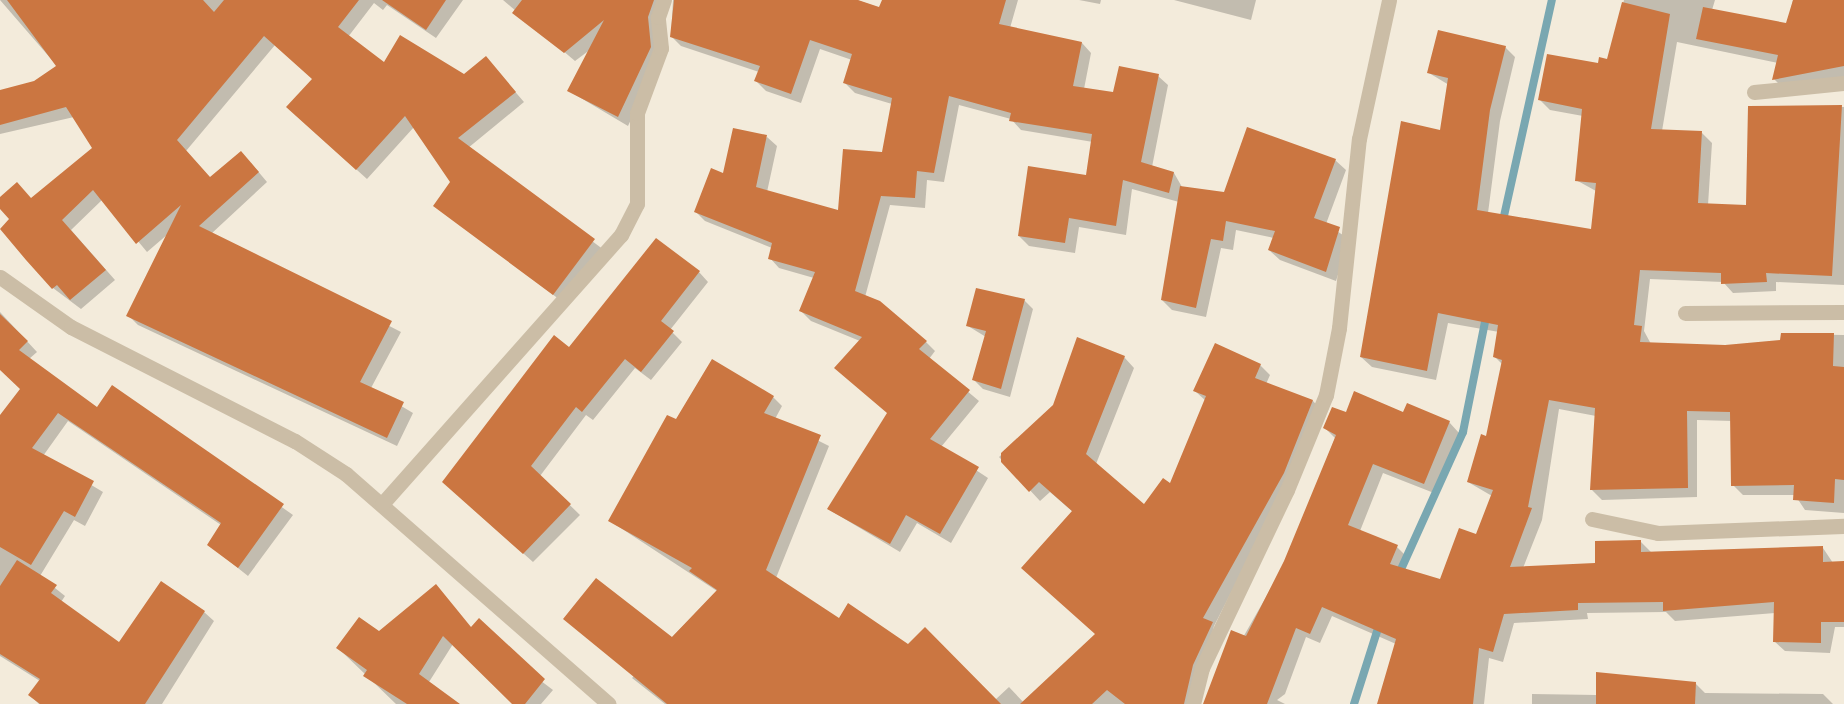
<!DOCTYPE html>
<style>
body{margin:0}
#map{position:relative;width:1844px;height:704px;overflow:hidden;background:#f3ebdb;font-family:Ubuntu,sans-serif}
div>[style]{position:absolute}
.shadow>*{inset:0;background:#0003}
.stream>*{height:8px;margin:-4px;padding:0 4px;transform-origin:4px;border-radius:4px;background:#79a7b1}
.building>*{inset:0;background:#cb7641}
.minor>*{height:15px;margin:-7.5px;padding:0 7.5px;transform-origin:7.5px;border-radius:7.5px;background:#cbbda6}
span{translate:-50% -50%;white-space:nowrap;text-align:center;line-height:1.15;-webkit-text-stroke:4.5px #faf4e8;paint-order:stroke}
</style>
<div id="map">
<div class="shadow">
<i style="clip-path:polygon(0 0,463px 0,436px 38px,387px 5px,383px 10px,374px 3px,348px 37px,384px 64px,464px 76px,486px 58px,524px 102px,468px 148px,604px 250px,564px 303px,435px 205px,452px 182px,414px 127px,367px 179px,298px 117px,314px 79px,275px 45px,186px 151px,210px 178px,251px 163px,267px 182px,211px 234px,401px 332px,371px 388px,413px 413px,397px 446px,138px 325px,128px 315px,168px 234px,147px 252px,103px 199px,71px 230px,115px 280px,81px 309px,53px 288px,28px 259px,0 199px,31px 200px,94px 148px,74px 117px,0 134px,0 91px,34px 82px,58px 67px)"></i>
<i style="clip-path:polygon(503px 0,672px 0,658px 25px,660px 57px,628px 126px,569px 91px,591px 49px,575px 61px)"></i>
<i style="clip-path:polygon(673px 0,857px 0,952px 35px,931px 0,1018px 0,1010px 28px,1082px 43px,1091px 53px,1084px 89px,1114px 94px,1158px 76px,1168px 85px,1152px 167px,1174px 173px,1182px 187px,1225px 193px,1335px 160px,1346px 170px,1326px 224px,1349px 239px,1336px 281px,1280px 260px,1269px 250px,1274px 238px,1236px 230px,1233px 250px,1221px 248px,1206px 317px,1172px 310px,1162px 300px,1179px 202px,1132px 189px,1126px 235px,1079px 227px,1075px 253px,1029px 246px,1019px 236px,1087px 177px,1093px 142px,1021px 130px,1011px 119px,959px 105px,944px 182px,927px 180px,925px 208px,890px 205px,865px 297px,926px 342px,935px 351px,929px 359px,979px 401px,941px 447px,988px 478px,951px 543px,917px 523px,900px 552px,828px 509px,888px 413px,860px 341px,811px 321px,801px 311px,814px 278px,779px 268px,770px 258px,772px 248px,705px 221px,695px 211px,724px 175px,767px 137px,777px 146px,767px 192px,839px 212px,883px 153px,892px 104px,855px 93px,845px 83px,852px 60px,820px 49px,801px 103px,766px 91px,756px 81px,759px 72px,681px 46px,671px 36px)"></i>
<i style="clip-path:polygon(1079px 0,1101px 0,1100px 4px)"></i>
<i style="clip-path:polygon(1174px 0,1256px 0,1251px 20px)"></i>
<i style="clip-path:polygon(1624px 0,1715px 0,1712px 10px,1787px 25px,1793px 0,1844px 0,1844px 78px,1784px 89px,1774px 79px,1778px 63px,1677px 42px,1662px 131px,1702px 133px,1712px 143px,1708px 205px,1748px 206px,1749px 108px,1844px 107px,1844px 285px,1776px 282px,1776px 291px,1733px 293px,1723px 282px,1650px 279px,1644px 331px,1651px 344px,1725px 347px,1782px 342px,1782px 334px,1844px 335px,1844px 513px,1805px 510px,1795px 495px,1743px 495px,1733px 485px,1732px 421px,1697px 420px,1697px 497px,1602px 500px,1592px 490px,1596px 416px,1559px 409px,1542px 520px,1523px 568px,1597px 565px,1641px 542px,1651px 552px,1823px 548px,1833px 563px,1844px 562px,1844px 627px,1835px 627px,1830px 653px,1785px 651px,1774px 641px,1775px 613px,1675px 621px,1666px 612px,1587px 613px,1588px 619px,1514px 623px,1503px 662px,1489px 658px,1484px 704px,1383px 704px,1396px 644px,1332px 616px,1320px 643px,1306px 637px,1285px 694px,1277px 700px,1285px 704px,1205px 704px,1286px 562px,1335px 438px,1325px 428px,1346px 414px,1404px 414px,1449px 422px,1459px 433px,1434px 493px,1383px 473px,1360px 531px,1397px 547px,1407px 557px,1402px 570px,1441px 581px,1477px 536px,1492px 496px,1468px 482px,1487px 438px,1503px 365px,1495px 357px,1499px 332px,1448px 323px,1436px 380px,1372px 367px,1361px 357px,1441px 132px,1449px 85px,1429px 73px,1505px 47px,1515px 57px,1500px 121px,1488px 213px,1592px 231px,1596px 191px,1576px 180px,1583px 116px,1550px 110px,1540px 100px,1609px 60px)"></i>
<i style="clip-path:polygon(699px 272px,708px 282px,670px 330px,682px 342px,651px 380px,635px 368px,593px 420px,586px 415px,540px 476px,580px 515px,533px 562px,454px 492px,569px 349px)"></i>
<i style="clip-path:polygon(1024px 300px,1033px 309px,1010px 397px,983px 389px,974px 380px,986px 337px,968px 326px)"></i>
<i style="clip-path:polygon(0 312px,37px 352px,29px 359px,97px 409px,112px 387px,293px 515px,248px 576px,209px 545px,221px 525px,68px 421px,43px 456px,103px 492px,85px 526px,74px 520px,40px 576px,65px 596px,61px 602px,119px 644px,204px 612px,214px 621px,162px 704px,39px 704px,30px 695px,40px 681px,0 656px,0 416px,22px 389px,0 368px)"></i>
<i style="clip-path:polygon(1124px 357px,1134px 368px,1096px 464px,1145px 506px,1170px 485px,1206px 401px,1195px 391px,1260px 365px,1270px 375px,1266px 384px,1313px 401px,1323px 412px,1214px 626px,1195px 704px,1061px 704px,1096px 634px,1073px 512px,1050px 492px,1040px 501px,999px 457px,1054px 406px)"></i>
<i style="clip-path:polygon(773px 397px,782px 406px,775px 419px,829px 446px,776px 578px,839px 620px,909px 646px,995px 700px,1009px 687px,1025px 704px,665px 704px,632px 678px,717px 591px,610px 521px,677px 421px)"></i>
<i style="clip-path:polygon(471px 628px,553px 690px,541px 704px,514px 704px,453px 644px,429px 682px,458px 704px,396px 704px,338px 648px,379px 633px)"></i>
<i style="clip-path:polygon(1695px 683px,1705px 693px,1823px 694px,1833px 704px,1532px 704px,1532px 694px,1597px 695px)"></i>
</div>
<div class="stream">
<i style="left:1502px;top:225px;width:230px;rotate:-77.5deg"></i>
<i style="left:1398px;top:576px;width:158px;rotate:-65.7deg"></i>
<i style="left:1463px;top:432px;width:122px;rotate:-78.7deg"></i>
<i style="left:1354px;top:704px;width:86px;rotate:-72.4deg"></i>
</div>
<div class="building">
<i style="clip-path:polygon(7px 0,203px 0,214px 12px,224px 0,359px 0,338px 27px,384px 62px,400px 35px,464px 74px,486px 56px,516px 92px,458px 138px,595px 239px,553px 295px,433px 206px,450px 182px,405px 116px,356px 170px,286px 107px,312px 79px,264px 36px,177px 140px,210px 177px,241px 151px,259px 172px,199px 226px,392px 321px,360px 382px,404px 402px,387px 438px,126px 316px,181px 205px,136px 244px,93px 190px,62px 220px,106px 270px,70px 300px,57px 285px,52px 289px,26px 260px,0 229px,9px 219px,0 209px,0 197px,17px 182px,31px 198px,92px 148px,66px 107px,0 125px,0 90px,34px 81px,56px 66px)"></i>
<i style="clip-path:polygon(382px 0,446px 0,426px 30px)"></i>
<i style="clip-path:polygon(522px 0,654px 0,648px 17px,651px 47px,618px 117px,567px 91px,604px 20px,564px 53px,512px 13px)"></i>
<i style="clip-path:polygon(674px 0,858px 0,879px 7px,882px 0,1006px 0,999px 24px,1082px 42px,1073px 86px,1113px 92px,1119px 66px,1159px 74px,1141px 162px,1174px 172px,1169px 193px,1123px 180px,1116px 226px,1069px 218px,1065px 243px,1018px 236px,1028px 166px,1086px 175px,1092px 134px,1009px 121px,1011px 113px,949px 96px,934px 173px,917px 171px,915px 198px,881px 196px,855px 291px,880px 301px,927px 341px,919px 349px,970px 390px,930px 439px,979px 467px,940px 534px,906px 515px,890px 544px,827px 509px,887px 413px,834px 368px,862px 337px,799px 311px,815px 272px,768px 259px,772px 243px,694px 212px,711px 168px,723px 173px,733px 128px,767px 135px,756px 187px,838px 210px,843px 149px,882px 152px,892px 98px,843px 83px,852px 54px,810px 40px,791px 94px,754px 81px,760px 66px,670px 37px)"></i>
<i style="clip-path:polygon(1793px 0,1844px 0,1844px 66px,1772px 80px,1778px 55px,1696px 39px,1703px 7px,1786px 23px)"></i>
<i style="clip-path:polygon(1622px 2px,1670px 14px,1651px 129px,1702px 131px,1698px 203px,1746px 205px,1748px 106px,1842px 105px,1832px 276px,1766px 273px,1767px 282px,1721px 284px,1721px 273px,1640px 270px,1634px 325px,1642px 326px,1640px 342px,1725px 345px,1780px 340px,1781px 333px,1834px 333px,1833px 366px,1844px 367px,1844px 480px,1835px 479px,1834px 503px,1793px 500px,1794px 485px,1731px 486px,1730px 412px,1687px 411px,1688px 488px,1590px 490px,1595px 408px,1549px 400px,1528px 507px,1532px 508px,1510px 567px,1595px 563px,1595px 541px,1641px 540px,1641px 552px,1823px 546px,1823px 562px,1844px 561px,1844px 622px,1821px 622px,1821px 643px,1773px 642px,1774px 602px,1663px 611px,1663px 602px,1578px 603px,1578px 610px,1504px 614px,1493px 652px,1479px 648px,1473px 704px,1377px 704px,1396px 639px,1322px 607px,1310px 634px,1296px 628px,1267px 704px,1203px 704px,1231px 630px,1246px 636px,1284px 561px,1336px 435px,1323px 428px,1332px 407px,1346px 412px,1354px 391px,1403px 412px,1407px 403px,1450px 421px,1424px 484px,1373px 464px,1348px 525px,1398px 545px,1390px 564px,1440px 579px,1459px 528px,1476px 534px,1493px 490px,1467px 482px,1481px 434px,1486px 436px,1502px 360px,1493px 357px,1498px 325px,1438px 313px,1427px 371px,1360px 357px,1401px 121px,1440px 130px,1448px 78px,1427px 73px,1438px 30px,1506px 46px,1490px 110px,1477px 210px,1591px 229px,1596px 183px,1575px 181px,1582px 109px,1538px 100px,1547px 54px,1598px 63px,1599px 57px,1607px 59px)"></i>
<i style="clip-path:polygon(1247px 127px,1336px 159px,1314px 218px,1340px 227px,1326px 272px,1268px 250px,1275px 231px,1226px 221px,1223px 241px,1211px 239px,1196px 308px,1161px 300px,1180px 186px,1224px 192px)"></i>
<i style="clip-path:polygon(656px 238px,700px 271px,661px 321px,674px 331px,641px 372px,625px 359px,582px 412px,576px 407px,531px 466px,571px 504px,523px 554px,442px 482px,554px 335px,569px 347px)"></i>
<i style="clip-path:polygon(976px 288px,1025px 299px,1001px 389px,972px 380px,986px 331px,966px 326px)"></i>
<i style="clip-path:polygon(0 314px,28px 341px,19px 350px,97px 407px,112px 385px,284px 504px,238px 568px,207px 545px,221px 523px,58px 413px,32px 448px,94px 481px,75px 517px,64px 511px,31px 565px,0 547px,0 415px,20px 389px,0 370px)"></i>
<i style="clip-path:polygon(1077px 337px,1125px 356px,1086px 454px,1144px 504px,1163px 478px,1170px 483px,1206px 396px,1193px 391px,1215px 343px,1261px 364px,1255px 378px,1313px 400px,1284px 473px,1203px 618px,1213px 622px,1193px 665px,1184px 704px,1125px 704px,1107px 690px,1092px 704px,1020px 704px,1095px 634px,1021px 568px,1072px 511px,1039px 482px,1029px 492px,1001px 462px,1001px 453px,1053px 405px)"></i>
<i style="clip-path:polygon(712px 359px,774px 396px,764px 413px,821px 435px,766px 570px,839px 618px,848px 603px,908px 644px,925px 627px,1001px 704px,667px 704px,563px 619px,596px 578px,672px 637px,717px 590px,689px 571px,692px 568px,608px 521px,667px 415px,676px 419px)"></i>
<i style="clip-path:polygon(17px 560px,57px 585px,51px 593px,119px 642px,161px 581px,205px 611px,145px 704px,40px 704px,28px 695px,40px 679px,0 654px,0 586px)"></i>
<i style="clip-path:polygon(436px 584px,471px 627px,479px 618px,545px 679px,525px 704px,512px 704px,443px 636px,419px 674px,460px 704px,407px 704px,363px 676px,367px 670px,336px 648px,359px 617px,379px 631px)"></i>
<i style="clip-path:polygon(1596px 672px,1696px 682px,1695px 704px,1596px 704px)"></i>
</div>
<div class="minor">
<i style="left:1754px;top:92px;width:90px;rotate:-5.7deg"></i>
<i style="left:0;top:277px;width:87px;rotate:35.2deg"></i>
<i style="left:71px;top:327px;width:251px;rotate:27deg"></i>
<i style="left:295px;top:441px;width:61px;rotate:32.9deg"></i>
<i style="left:346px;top:474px;width:349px;rotate:41.2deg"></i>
<i style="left:1685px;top:313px;width:159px;rotate:-0.4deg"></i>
<i style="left:382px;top:504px;width:360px;rotate:-48.4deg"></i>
<i style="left:621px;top:235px;width:35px;rotate:-63deg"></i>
<i style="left:637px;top:204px;width:91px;rotate:-90deg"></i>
<i style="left:637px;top:113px;width:69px;rotate:-69.7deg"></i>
<i style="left:661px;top:48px;width:31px;rotate:-96deg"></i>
<i style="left:658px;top:17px;width:18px;rotate:-71deg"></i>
<i style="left:1592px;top:519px;width:67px;rotate:12deg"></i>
<i style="left:1658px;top:533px;width:186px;rotate:-2.2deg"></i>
<i style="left:1193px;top:704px;width:37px;rotate:-76deg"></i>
<i style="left:1202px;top:668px;width:197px;rotate:-64.5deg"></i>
<i style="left:1287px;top:490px;width:103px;rotate:-67.7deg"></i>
<i style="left:1326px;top:395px;width:68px;rotate:-79deg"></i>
<i style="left:1339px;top:328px;width:190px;rotate:-84deg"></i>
<i style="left:1359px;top:139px;width:142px;rotate:-77.8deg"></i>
</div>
</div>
